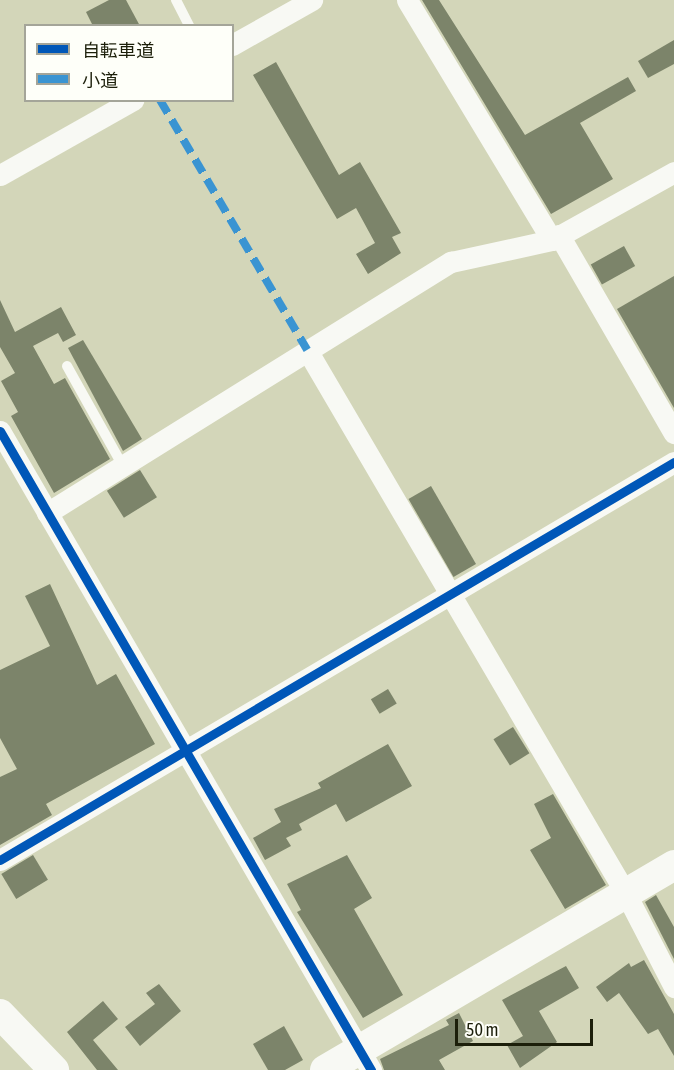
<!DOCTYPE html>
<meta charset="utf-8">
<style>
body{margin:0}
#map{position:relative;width:674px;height:1070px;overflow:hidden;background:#d3d6b9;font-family:"Asap Condensed","Noto Sans JP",sans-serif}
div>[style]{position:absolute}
.building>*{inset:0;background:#7c846a;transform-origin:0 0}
.lane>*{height:10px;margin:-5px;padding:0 5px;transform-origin:5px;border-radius:5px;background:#f8f9f4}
.street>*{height:21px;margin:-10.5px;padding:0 10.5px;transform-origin:10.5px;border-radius:10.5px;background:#f8f9f4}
.secondary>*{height:30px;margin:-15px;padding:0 15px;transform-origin:15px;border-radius:15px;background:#f8f9f4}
.quiet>*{height:8px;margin-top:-4px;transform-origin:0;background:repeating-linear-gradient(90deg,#3a94d2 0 15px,transparent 0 23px)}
.cycleway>*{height:9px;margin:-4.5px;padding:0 4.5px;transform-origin:4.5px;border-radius:4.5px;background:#0057b8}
span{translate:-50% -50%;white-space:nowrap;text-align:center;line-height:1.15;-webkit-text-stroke:6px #fefff9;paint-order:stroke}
.legend{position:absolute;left:24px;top:24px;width:210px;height:78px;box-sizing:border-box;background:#fefff9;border:2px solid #a4a599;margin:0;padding:8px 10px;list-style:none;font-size:18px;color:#1c1f0a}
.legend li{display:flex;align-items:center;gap:12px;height:30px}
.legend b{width:30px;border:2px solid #a4a599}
.scale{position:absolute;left:455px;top:1019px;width:138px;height:27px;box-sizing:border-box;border:3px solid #1c1f0a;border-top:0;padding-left:8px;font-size:18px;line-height:21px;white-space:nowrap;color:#1c1f0a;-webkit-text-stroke:4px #fefff9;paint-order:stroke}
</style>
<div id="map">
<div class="building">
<i style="clip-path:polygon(109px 0,126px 0,140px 26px,93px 26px,86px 12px)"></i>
<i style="clip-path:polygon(422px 0,439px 0,525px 135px,628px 77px,636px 91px,580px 123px,613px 179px,551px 214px)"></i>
<i style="clip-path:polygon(674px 40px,674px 64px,648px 78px,638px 61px)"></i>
<i style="clip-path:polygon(276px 62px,339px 175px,360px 162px,401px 233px,392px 237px,401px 253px,368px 274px,356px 254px,375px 243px,356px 208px,337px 219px,253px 75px)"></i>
<i style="left:624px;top:246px;width:23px;height:38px;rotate:61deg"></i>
<i style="clip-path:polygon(674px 276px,674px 408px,617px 309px)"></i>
<i style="clip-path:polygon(0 300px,15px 332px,61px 307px,76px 335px,63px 342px,58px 333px,33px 346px,54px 384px,65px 378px,110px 459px,54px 493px,11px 416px,18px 412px,1px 381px,15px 373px,0 347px)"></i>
<i style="clip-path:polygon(83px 340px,142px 439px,123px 451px,68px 348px)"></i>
<i style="left:140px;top:470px;width:32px;height:39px;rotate:58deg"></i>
<i style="left:431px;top:486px;width:90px;height:26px;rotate:60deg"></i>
<i style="clip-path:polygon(50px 584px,97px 685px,116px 674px,155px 744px,46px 804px,52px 815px,0 845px,0 777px,17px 769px,0 738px,0 670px,50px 646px,25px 596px)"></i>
<i style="left:388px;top:689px;width:17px;height:20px;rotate:59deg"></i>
<i style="left:513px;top:727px;width:31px;height:23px;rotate:58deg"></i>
<i style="clip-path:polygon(388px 744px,412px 786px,346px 822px,336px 804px,299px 824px,302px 830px,286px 838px,291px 846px,265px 860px,253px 838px,281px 822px,274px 809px,321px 788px,318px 783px)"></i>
<i style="clip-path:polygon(553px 794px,606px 885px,565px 909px,530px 850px,551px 838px,534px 804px)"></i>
<i style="left:33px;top:855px;width:29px;height:37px;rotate:59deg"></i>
<i style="clip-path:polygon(347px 855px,372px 898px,354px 909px,403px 995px,363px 1018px,297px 912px,301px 910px,287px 884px)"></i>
<i style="clip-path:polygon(656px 895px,674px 927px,674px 959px,645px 902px)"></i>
<i style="clip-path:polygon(644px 960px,674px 1014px,674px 1056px,658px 1029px,648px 1034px,619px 993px,607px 1002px,596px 987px,629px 963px,631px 967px)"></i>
<i style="clip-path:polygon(566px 966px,579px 988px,539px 1011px,557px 1042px,520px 1068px,507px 1045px,523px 1036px,502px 1000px)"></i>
<i style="clip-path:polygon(159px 984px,181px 1011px,140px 1046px,125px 1027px,155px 1004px,146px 993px)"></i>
<i style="clip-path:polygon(103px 1001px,118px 1019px,93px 1040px,118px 1070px,97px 1070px,67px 1032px)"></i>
<i style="clip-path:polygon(459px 1013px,473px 1041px,439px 1060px,445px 1070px,384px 1070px,380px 1059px,449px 1025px,446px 1020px)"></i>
<i style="clip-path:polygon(284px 1026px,303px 1060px,285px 1070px,268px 1070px,253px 1044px)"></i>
</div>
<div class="lane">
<i style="left:176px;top:0;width:29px;rotate:63deg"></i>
<i style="left:67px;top:366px;width:115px;rotate:60.8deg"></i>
</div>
<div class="street">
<i style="left:407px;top:0;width:280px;rotate:58.9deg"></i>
<i style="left:232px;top:45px;width:92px;rotate:-29.4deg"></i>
<i style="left:0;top:175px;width:153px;rotate:-29.4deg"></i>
<i style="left:559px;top:235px;width:229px;rotate:59.9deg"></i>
<i style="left:307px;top:350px;width:631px;rotate:59.61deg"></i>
<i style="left:626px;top:894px;width:105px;rotate:62.7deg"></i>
<i style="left:0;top:431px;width:739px;rotate:59.86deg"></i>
<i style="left:47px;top:513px;width:476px;rotate:-31.9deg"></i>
<i style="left:451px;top:262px;width:103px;rotate:-12.3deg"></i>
<i style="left:552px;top:240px;width:140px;rotate:-29.1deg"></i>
<i style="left:0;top:860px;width:783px;rotate:-30.56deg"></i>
</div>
<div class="secondary">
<i style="left:0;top:1014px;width:78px;rotate:46deg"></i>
<i style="left:325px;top:1070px;width:405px;rotate:-30.4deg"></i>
</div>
<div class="quiet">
<i style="left:160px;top:100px;width:290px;rotate:59.5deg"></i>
</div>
<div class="cycleway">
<i style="left:0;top:431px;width:739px;rotate:59.86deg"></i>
<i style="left:0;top:860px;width:783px;rotate:-30.56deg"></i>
</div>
<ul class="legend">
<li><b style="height:8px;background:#0057b8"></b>自転車道</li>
<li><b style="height:8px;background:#3a94d2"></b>小道</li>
</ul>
<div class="scale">50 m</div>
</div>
